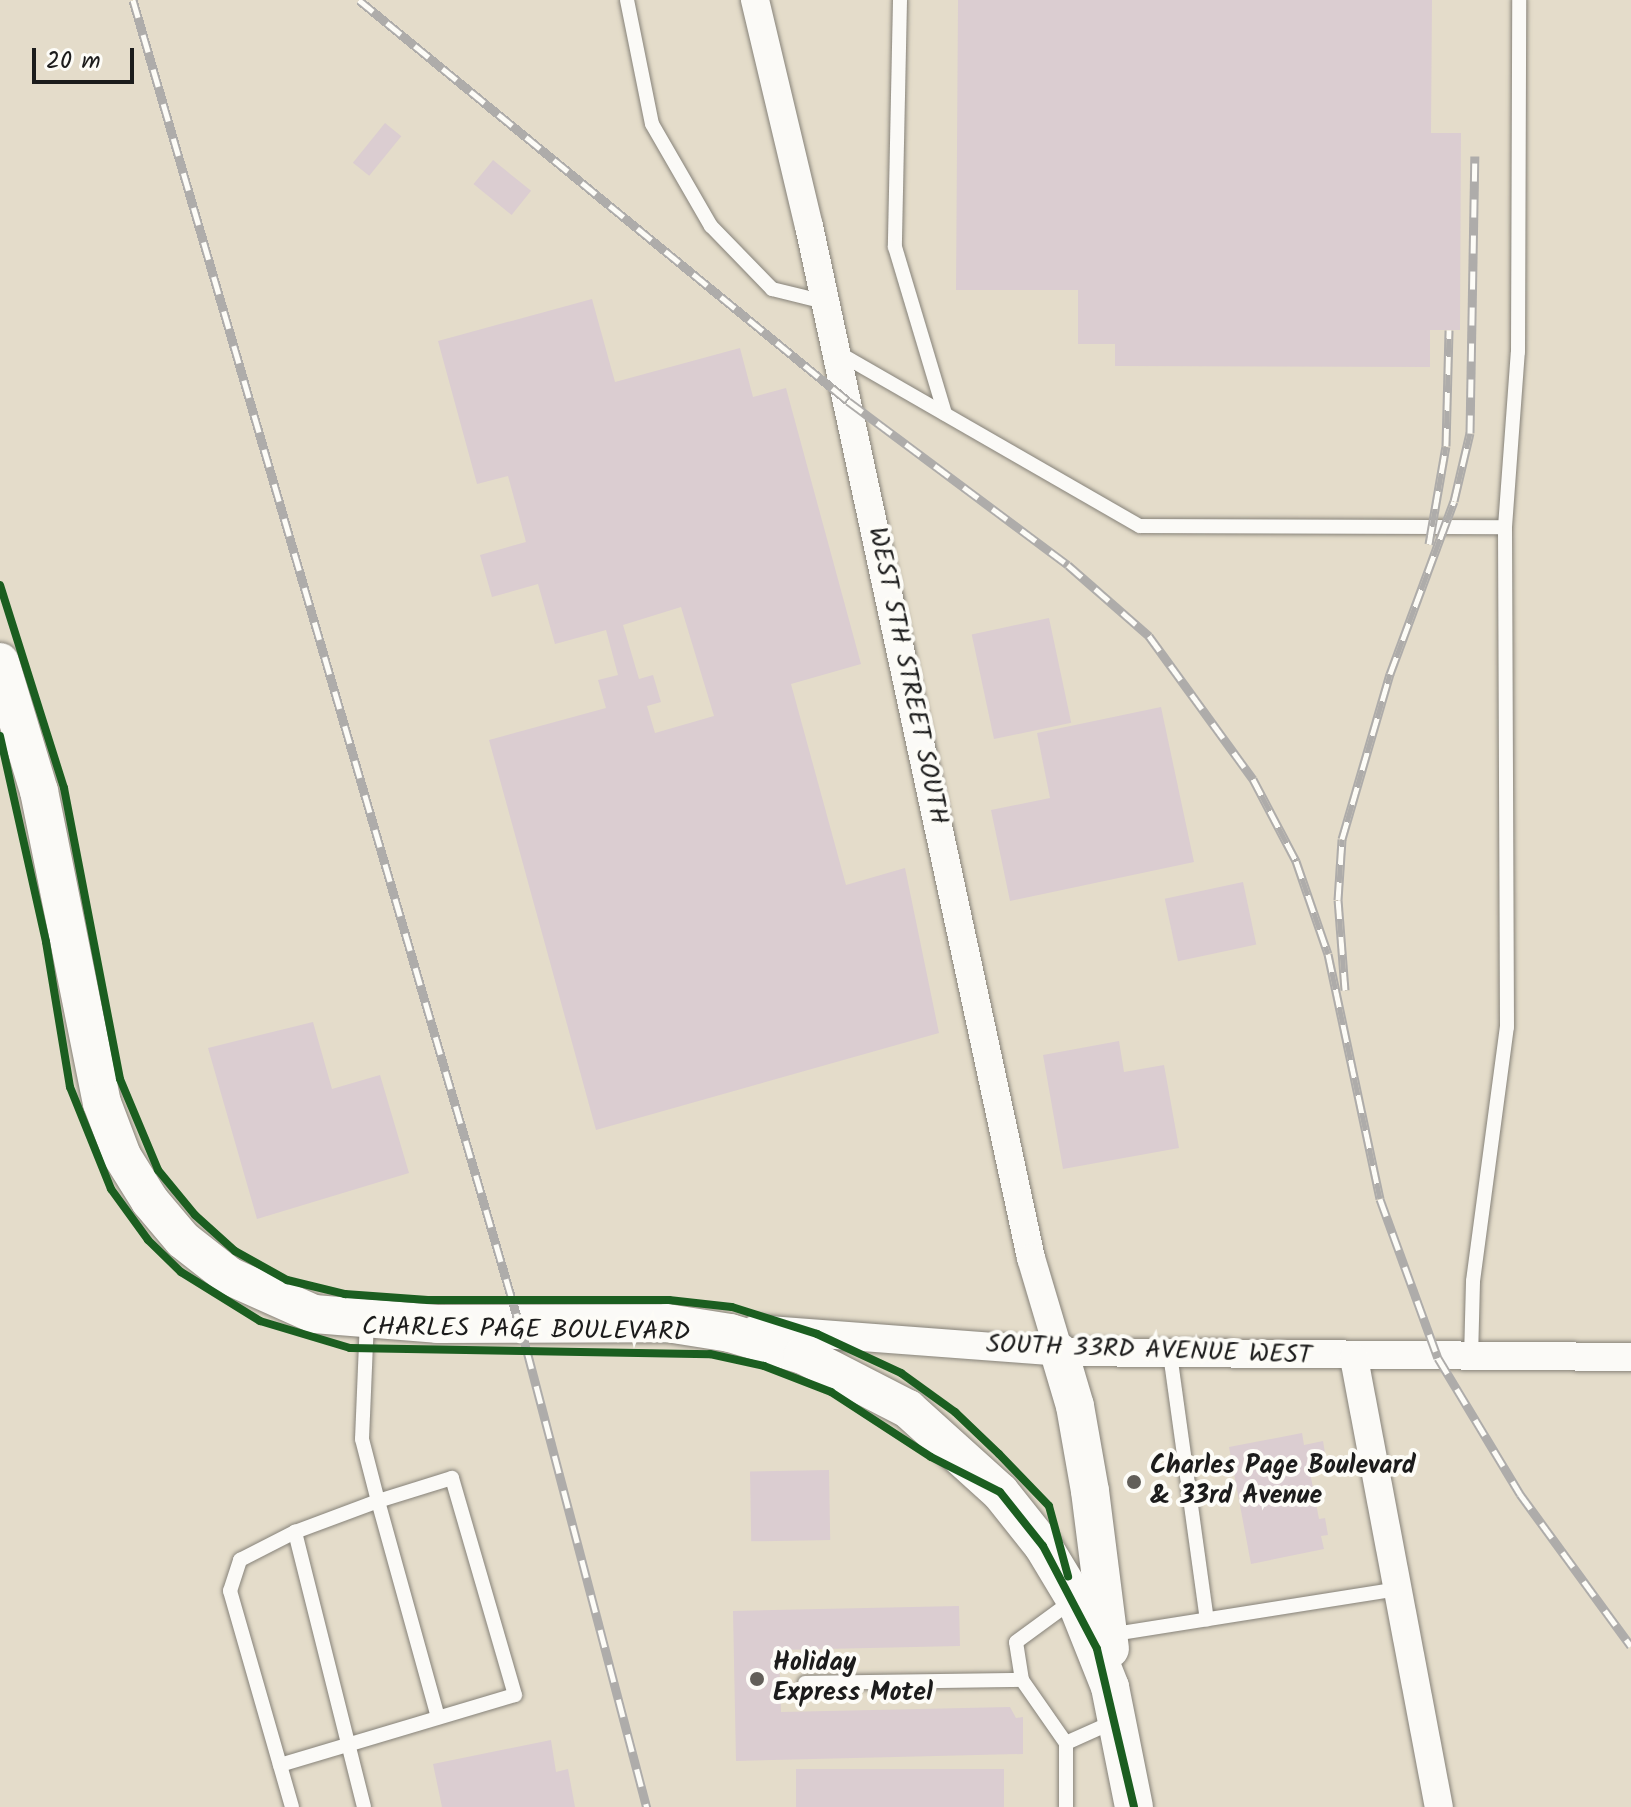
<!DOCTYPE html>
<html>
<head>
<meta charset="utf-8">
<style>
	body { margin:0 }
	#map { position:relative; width:1631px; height:1807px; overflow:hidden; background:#e4dcca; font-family:Kalam,sans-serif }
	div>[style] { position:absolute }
	.building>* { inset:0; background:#dbcdd1; transform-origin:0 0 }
	.roads { filter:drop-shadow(0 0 2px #868279) drop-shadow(0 0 2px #868279) }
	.lane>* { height:14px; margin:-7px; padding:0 7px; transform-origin:7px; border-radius:7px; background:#fbfaf7 }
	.street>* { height:28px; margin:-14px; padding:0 14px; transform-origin:14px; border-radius:14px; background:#fbfaf7 }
	.secondary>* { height:38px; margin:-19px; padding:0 19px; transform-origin:19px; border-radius:19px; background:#fbfaf7 }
	.rail>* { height:9px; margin-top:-4.5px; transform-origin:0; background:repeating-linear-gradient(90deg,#fdfcf7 0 18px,#aeacaa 0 36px); box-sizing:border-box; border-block:2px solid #aeacaa }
	.cycleway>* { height:8px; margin:-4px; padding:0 4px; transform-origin:4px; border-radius:4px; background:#1b5e20 }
	.dots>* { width:22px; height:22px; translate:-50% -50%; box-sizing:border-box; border:4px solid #fdfcf7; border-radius:50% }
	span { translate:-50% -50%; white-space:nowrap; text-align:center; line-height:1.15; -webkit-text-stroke:8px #fdfcf7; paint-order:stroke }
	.street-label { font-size:26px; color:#1c1c1c }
	.poi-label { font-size:26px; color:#1c1c1c; font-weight:700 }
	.left { translate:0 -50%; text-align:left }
	.scale { position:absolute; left:32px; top:48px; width:102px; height:36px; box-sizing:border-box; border:4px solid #1c1c1c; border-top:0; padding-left:10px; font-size:24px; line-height:28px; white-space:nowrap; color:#1c1c1c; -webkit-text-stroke:6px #fdfcf7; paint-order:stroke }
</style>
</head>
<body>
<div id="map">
	<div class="building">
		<i style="clip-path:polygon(958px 0,1432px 0,1431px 133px,1461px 133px,1460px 330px,1430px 330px,1430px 367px,1115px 366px,1115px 344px,1078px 344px,1078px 290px,956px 290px)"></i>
		<i style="left:385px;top:123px;width:21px;height:51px;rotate:39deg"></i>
		<i style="left:493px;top:160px;width:49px;height:31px;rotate:39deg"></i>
		<i style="clip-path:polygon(evenodd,592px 299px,615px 382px,740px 348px,753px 397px,786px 388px,861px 664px,791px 684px,846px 885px,905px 868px,939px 1033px,596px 1130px,489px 740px,606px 708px,598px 680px,618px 675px,606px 630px,555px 644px,538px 584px,492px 597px,480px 555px,526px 542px,508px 476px,477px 484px,438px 341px,592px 299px,681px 607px,714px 716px,655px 733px,647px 706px,661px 702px,653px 675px,639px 679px,623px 625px,681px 607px)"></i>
		<i style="left:1049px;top:618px;width:107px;height:79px;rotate:78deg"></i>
		<i style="clip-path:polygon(1161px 707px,1194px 862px,1010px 901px,991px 810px,1050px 798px,1037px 733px)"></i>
		<i style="left:1243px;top:882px;width:64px;height:80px;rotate:78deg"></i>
		<i style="clip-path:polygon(313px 1022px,332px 1089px,380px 1075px,409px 1173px,257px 1219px,208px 1048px)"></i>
		<i style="clip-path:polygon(1119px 1041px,1124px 1072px,1164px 1065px,1179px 1148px,1063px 1169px,1043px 1055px)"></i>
		<i style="clip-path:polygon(1302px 1433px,1304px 1445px,1323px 1441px,1326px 1459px,1308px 1462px,1319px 1519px,1325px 1518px,1328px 1535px,1321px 1536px,1324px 1549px,1251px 1564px,1229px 1447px)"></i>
		<i style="left:829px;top:1470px;width:70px;height:79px;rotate:89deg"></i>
		<i style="clip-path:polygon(959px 1606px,960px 1646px,779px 1650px,781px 1712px,1010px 1707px,1016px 1718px,1023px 1717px,1023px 1754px,736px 1761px,733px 1611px)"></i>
		<i style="clip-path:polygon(551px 1740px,556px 1772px,568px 1769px,575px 1807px,442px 1807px,433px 1764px)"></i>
		<i style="left:796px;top:1769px;width:208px;height:38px"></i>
	</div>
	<div class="roads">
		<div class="lane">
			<i style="left:627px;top:0;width:126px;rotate:78.6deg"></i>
			<i style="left:652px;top:124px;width:118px;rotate:60deg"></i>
			<i style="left:711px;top:226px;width:88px;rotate:45.9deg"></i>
			<i style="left:772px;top:289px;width:55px;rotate:13.8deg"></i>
			<i style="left:900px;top:0;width:247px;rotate:91.2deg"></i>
			<i style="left:895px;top:247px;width:174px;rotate:73.3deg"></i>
			<i style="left:837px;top:352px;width:349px;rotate:29.9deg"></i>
			<i style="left:1140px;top:526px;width:365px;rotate:0.2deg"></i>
			<i style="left:1170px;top:1354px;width:268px;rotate:82.1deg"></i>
			<i style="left:1471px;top:1358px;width:77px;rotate:-88.5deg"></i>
			<i style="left:1473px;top:1281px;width:256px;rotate:-82.4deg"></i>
			<i style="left:1507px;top:1027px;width:500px;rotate:-90.23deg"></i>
			<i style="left:1505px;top:527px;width:175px;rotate:-85.8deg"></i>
			<i style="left:1518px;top:352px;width:352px;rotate:-89.8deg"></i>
			<i style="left:1108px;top:1635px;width:294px;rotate:-9deg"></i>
			<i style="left:1022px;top:1680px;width:38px;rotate:-99deg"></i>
			<i style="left:1016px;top:1642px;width:69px;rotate:-36.2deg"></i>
			<i style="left:805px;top:1683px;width:217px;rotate:-0.8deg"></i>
			<i style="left:1022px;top:1680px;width:77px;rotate:55.1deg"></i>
			<i style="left:1066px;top:1743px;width:64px;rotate:90deg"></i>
			<i style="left:1066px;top:1743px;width:51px;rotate:-24.1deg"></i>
			<i style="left:280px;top:1765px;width:245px;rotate:-16.6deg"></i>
			<i style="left:515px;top:1695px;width:226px;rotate:-106.2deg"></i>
			<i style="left:452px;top:1478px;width:77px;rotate:162.7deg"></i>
			<i style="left:378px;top:1501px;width:224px;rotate:74.5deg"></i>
			<i style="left:292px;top:1807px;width:225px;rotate:-106deg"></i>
			<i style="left:230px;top:1591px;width:33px;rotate:-72deg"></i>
			<i style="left:240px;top:1560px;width:62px;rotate:-27deg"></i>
			<i style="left:364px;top:1807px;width:284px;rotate:-104.1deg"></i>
			<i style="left:295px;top:1532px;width:89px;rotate:-20.5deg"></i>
			<i style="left:378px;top:1501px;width:64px;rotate:-104.5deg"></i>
			<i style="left:362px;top:1439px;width:117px;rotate:-87.6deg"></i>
		</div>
		<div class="street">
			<i style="left:755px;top:0;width:232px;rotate:76.6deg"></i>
			<i style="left:809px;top:226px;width:1056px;rotate:77.86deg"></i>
			<i style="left:1031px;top:1258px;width:98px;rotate:73.4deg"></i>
			<i style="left:756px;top:1329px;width:304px;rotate:4.3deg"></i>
			<i style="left:1059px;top:1352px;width:572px;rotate:0.5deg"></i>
			<i style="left:1354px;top:1358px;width:457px;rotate:79.3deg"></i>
		</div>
		<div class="secondary">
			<i style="left:0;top:662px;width:135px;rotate:73.2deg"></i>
			<i style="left:39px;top:791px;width:318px;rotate:78.6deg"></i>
			<i style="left:102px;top:1103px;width:57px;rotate:69.3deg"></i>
			<i style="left:122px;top:1156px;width:53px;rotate:58.1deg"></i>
			<i style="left:150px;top:1201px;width:51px;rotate:49.8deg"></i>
			<i style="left:183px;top:1240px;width:58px;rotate:38deg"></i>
			<i style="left:229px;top:1276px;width:93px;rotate:24.1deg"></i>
			<i style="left:314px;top:1314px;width:123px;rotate:4.6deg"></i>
			<i style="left:437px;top:1324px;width:230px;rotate:-0.2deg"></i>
			<i style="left:667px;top:1323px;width:64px;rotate:9deg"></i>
			<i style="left:730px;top:1333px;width:76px;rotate:16.8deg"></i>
			<i style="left:803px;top:1355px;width:118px;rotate:27.2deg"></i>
			<i style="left:908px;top:1409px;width:124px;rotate:42.1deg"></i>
			<i style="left:1000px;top:1492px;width:69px;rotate:51.5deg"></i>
			<i style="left:1043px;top:1546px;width:62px;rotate:58.9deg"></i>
			<i style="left:1075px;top:1599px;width:95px;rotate:68.3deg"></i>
			<i style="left:1110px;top:1687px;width:122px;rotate:78.7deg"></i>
			<i style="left:1059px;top:1352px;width:56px;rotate:73.5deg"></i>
			<i style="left:1075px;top:1406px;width:86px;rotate:80deg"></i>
			<i style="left:1090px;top:1491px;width:159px;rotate:82.8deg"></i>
		</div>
	</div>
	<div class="rail">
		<i style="left:133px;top:0;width:1407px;rotate:73.74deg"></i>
		<i style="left:527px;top:1351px;width:472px;rotate:75.3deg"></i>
		<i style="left:359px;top:0;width:632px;rotate:39.35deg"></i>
		<i style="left:848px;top:401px;width:274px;rotate:36.7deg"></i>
		<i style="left:1068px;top:565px;width:108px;rotate:41.2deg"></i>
		<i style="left:1149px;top:636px;width:177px;rotate:54deg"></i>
		<i style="left:1253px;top:779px;width:93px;rotate:62.3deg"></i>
		<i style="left:1296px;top:861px;width:98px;rotate:71deg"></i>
		<i style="left:1328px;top:954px;width:250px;rotate:78deg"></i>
		<i style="left:1380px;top:1199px;width:169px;rotate:70deg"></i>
		<i style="left:1438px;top:1358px;width:159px;rotate:58.9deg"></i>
		<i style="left:1520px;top:1494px;width:188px;rotate:53.9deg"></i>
		<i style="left:1429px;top:544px;width:99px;rotate:-80.2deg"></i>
		<i style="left:1446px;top:446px;width:116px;rotate:-88.5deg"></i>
		<i style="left:1345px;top:990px;width:90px;rotate:-94.4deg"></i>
		<i style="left:1338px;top:900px;width:61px;rotate:-86.2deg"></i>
		<i style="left:1342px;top:839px;width:172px;rotate:-73.8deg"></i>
		<i style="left:1390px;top:674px;width:184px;rotate:-69.7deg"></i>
		<i style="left:1454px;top:501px;width:70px;rotate:-76.8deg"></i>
		<i style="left:1470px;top:433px;width:277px;rotate:-89deg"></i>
	</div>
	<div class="cycleway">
		<i style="left:0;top:585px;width:213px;rotate:72.5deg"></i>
		<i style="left:64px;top:788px;width:296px;rotate:79.1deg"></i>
		<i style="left:120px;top:1079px;width:99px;rotate:67.3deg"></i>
		<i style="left:158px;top:1170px;width:58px;rotate:50.6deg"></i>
		<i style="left:195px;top:1215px;width:54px;rotate:42deg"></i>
		<i style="left:235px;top:1251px;width:60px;rotate:29.1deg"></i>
		<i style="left:287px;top:1280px;width:60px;rotate:13.6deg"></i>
		<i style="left:345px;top:1294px;width:83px;rotate:4.1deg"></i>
		<i style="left:428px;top:1300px;width:241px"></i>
		<i style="left:669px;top:1300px;width:63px;rotate:6.3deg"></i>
		<i style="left:732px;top:1307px;width:89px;rotate:17.6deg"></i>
		<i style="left:817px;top:1334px;width:93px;rotate:24.9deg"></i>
		<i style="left:901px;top:1373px;width:67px;rotate:35.8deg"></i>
		<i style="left:955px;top:1412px;width:61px;rotate:43.7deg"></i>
		<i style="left:999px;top:1454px;width:72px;rotate:46.1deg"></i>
		<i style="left:1049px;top:1506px;width:73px;rotate:74.8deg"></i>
		<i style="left:0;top:736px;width:211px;rotate:77.4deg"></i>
		<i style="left:46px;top:942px;width:147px;rotate:80.6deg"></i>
		<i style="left:70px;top:1087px;width:110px;rotate:68.1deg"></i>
		<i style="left:111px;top:1189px;width:63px;rotate:54deg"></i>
		<i style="left:148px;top:1240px;width:46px;rotate:44.1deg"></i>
		<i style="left:181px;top:1272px;width:93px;rotate:31.8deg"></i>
		<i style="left:260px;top:1321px;width:94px;rotate:16.7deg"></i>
		<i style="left:350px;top:1348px;width:360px;rotate:1deg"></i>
		<i style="left:710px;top:1354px;width:55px;rotate:12.5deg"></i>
		<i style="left:764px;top:1366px;width:72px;rotate:21.2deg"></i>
		<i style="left:831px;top:1392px;width:119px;rotate:33deg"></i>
		<i style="left:931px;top:1457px;width:77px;rotate:26.9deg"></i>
		<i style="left:1000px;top:1492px;width:69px;rotate:51.5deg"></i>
		<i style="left:1043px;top:1546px;width:116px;rotate:62.3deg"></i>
		<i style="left:1097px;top:1649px;width:162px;rotate:76.8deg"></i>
	</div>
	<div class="dots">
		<i style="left:1134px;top:1482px;background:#625f59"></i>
		<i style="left:757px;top:1679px;background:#625f59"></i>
	</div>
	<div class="street-label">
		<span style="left:907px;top:676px;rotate:78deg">WEST 5TH STREET SOUTH</span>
		<span style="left:526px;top:1331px;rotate:1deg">CHARLES PAGE BOULEVARD</span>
		<span style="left:1149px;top:1351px;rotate:2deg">SOUTH 33RD AVENUE WEST</span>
	</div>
	<div class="poi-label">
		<span class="left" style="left:1150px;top:1482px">Charles Page Boulevard<br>&amp; 33rd Avenue</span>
		<span class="left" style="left:773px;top:1679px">Holiday<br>Express Motel</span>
	</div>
	<div class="scale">20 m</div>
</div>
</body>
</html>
